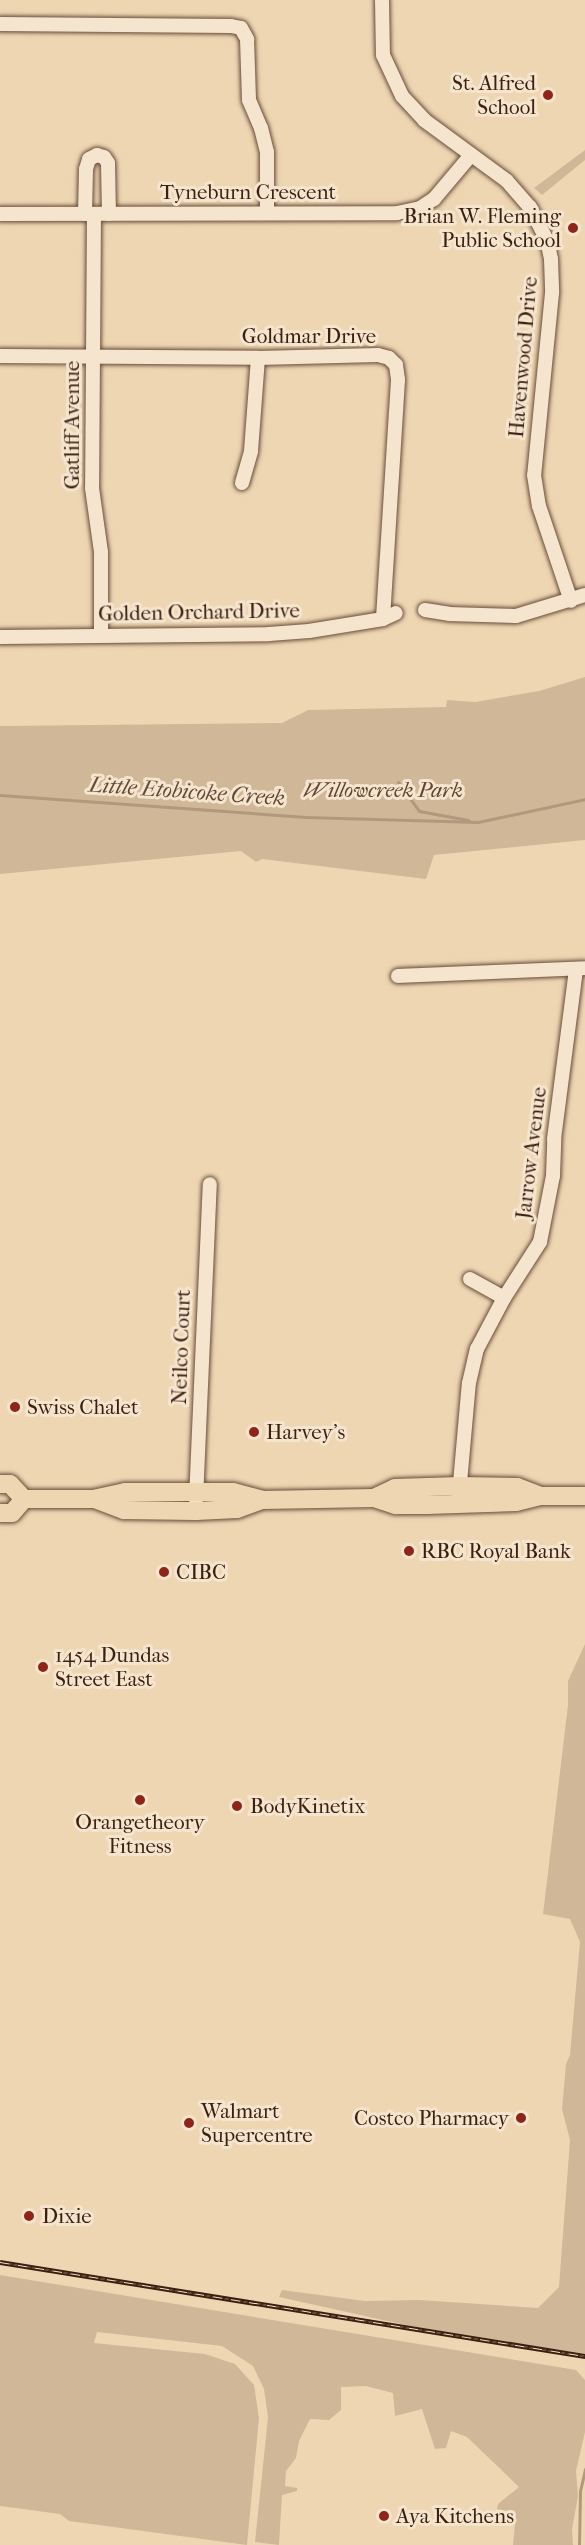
<!DOCTYPE html>
<html>
<head>
<meta charset="utf-8">
<style>
	body { margin:0 }
	#map { position:relative; width:585px; height:2545px; overflow:hidden; background:#efd6b3; font-family:"IM FELL French Canon",serif }
	div>[style] { position:absolute }
	.green>* { inset:0; background:#d0b797 }
	.stream>* { height:3px; margin:-1.5px; padding:0 1.5px; transform-origin:1.5px; border-radius:1.5px; background:#b2987c }
	.roads { filter:drop-shadow(0 0 2px #684d39) drop-shadow(0 0 2px #684d39) }
	.minor>* { height:14px; margin:-7px; padding:0 7px; transform-origin:7px; border-radius:7px; background:#f5e4ce }
	.major>* { height:18px; margin:-9px; padding:0 9px; transform-origin:9px; border-radius:9px; background:#efd6b3 }
	.rail>* { height:5px; margin-top:-2.5px; transform-origin:0; background:repeating-linear-gradient(90deg,#f5e4ce 0 9px,#3b1f10 0 18px); box-sizing:border-box; border-block:2px solid #3b1f10 }
	.dots>* { width:16px; height:16px; translate:-50% -50%; box-sizing:border-box; border:3px solid #f5e4ce; border-radius:50% }
	span { translate:-50% -50%; white-space:nowrap; text-align:center; line-height:1.15; -webkit-text-stroke:6px #f5e4ce; paint-order:stroke }
	.poi-label { font-size:21px; color:#3b1f10 }
	.right { translate:-100% -50%; text-align:right }
	.left { translate:0 -50%; text-align:left }
	.street-label { font-size:21px; color:#3b1f10 }
	.park-label { font-size:21px; color:#604532; font-style:italic }
	.water-label { font-size:22px; color:#654936; font-style:italic }
</style>
</head>
<body>
<div id="map">
	<div class="green">
		<i style="clip-path:polygon(585px 150px,585px 160px,542px 195px,534px 188px)"></i>
		<i style="clip-path:polygon(585px 677px,585px 840px,434px 855px,426px 879px,262px 859px,256px 862px,241px 851px,0 874px,0 726px,282px 723px,308px 710px,446px 707px,447px 700px,475px 702px,539px 691px)"></i>
		<i style="clip-path:polygon(585px 1644px,585px 2354px,410px 2326px,279px 2297px,282px 2290px,365px 2301px,419px 2300px,538px 2308px,559px 2287px,570px 2140px,562px 2109px,566px 2064px,570px 2055px,580px 1942px,570px 1919px,543px 1914px,568px 1705px,568px 1681px)"></i>
		<i style="clip-path:polygon(0 2275px,576px 2370px,585px 2380px,585px 2432px,576px 2471px,578px 2496px,572px 2529px,573px 2545px,513px 2545px,516px 2513px,497px 2509px,498px 2504px,519px 2487px,467px 2437px,451px 2431px,446px 2448px,435px 2449px,422px 2409px,395px 2416px,393px 2393px,366px 2386px,341px 2387px,341px 2410px,329px 2420px,310px 2419px,299px 2441px,296px 2458px,286px 2471px,285px 2486px,297px 2488px,297px 2491px,282px 2495px,279px 2545px,255px 2542px,268px 2417px,264px 2389px,253px 2366px,222px 2346px,97px 2332px,94px 2343px,205px 2354px,235px 2364px,254px 2385px,259px 2418px,247px 2545px,69px 2521px,60px 2514px,0 2506px)"></i>
	</div>
	<div class="stream">
		<i style="left:398px;top:782px;width:36px;rotate:54deg"></i>
		<i style="left:419px;top:811px;width:50px;rotate:10.4deg"></i>
		<i style="left:0;top:795px;width:307px;rotate:4.1deg"></i>
		<i style="left:306px;top:817px;width:172px;rotate:1.7deg"></i>
		<i style="left:478px;top:822px;width:109px;rotate:-12.1deg"></i>
		<i style="left:579px;top:2545px;width:54px;rotate:-88.9deg"></i>
		<i style="left:580px;top:2491px;width:23px;rotate:-77deg"></i>
	</div>
	<div class="roads">
		<div class="minor">
			<i style="left:382px;top:0;width:55px;rotate:89deg"></i>
			<i style="left:383px;top:55px;width:45px;rotate:65.1deg"></i>
			<i style="left:402px;top:96px;width:33px;rotate:47deg"></i>
			<i style="left:424px;top:120px;width:103px;rotate:36.3deg"></i>
			<i style="left:507px;top:181px;width:35px;rotate:49deg"></i>
			<i style="left:530px;top:207px;width:37px;rotate:63deg"></i>
			<i style="left:547px;top:240px;width:19px;rotate:78deg"></i>
			<i style="left:551px;top:259px;width:34px;rotate:88deg"></i>
			<i style="left:552px;top:293px;width:183px;rotate:95.6deg"></i>
			<i style="left:534px;top:475px;width:31px;rotate:81deg"></i>
			<i style="left:539px;top:506px;width:100px;rotate:71.4deg"></i>
			<i style="left:0;top:24px;width:231px;rotate:0.5deg"></i>
			<i style="left:231px;top:26px;width:10px;rotate:11deg"></i>
			<i style="left:241px;top:28px;width:13px;rotate:61deg"></i>
			<i style="left:247px;top:39px;width:61px;rotate:88.1deg"></i>
			<i style="left:249px;top:100px;width:30px;rotate:67deg"></i>
			<i style="left:261px;top:128px;width:25px;rotate:76deg"></i>
			<i style="left:267px;top:152px;width:61px;rotate:90deg"></i>
			<i style="left:0;top:214px;width:397px;rotate:-0.1deg"></i>
			<i style="left:397px;top:213px;width:24px;rotate:-12deg"></i>
			<i style="left:420px;top:208px;width:17px;rotate:-33deg"></i>
			<i style="left:434px;top:199px;width:57px;rotate:-49.9deg"></i>
			<i style="left:85px;top:214px;width:45px;rotate:-88.7deg"></i>
			<i style="left:86px;top:169px;width:10px;rotate:-73deg"></i>
			<i style="left:89px;top:159px;width:9px;rotate:-27deg"></i>
			<i style="left:97px;top:155px;width:7px;rotate:16deg"></i>
			<i style="left:104px;top:157px;width:7px;rotate:56deg"></i>
			<i style="left:108px;top:163px;width:51px;rotate:88.9deg"></i>
			<i style="left:94px;top:214px;width:274px;rotate:90.4deg"></i>
			<i style="left:92px;top:488px;width:65px;rotate:82deg"></i>
			<i style="left:101px;top:552px;width:83px;rotate:90deg"></i>
			<i style="left:0;top:356px;width:258px;rotate:0.4deg"></i>
			<i style="left:258px;top:358px;width:120px;rotate:-1.4deg"></i>
			<i style="left:378px;top:355px;width:11px;rotate:15deg"></i>
			<i style="left:389px;top:358px;width:10px;rotate:45deg"></i>
			<i style="left:396px;top:365px;width:15px;rotate:82deg"></i>
			<i style="left:398px;top:380px;width:239px;rotate:93.6deg"></i>
			<i style="left:242px;top:483px;width:33px;rotate:-74deg"></i>
			<i style="left:251px;top:451px;width:93px;rotate:-85.7deg"></i>
			<i style="left:425px;top:610px;width:24px;rotate:9deg"></i>
			<i style="left:449px;top:614px;width:67px;rotate:1.7deg"></i>
			<i style="left:516px;top:616px;width:72px;rotate:-16.9deg"></i>
			<i style="left:0;top:637px;width:269px;rotate:-0.6deg"></i>
			<i style="left:269px;top:634px;width:40px;rotate:-4.3deg"></i>
			<i style="left:309px;top:631px;width:75px;rotate:-9.2deg"></i>
			<i style="left:383px;top:619px;width:14px;rotate:-25deg"></i>
			<i style="left:398px;top:976px;width:187px;rotate:-2.4deg"></i>
			<i style="left:470px;top:1279px;width:39px;rotate:29deg"></i>
			<i style="left:459px;top:1494px;width:111px;rotate:-84.9deg"></i>
			<i style="left:469px;top:1383px;width:35px;rotate:-77deg"></i>
			<i style="left:477px;top:1349px;width:58px;rotate:-62.1deg"></i>
			<i style="left:504px;top:1298px;width:67px;rotate:-57.3deg"></i>
			<i style="left:540px;top:1242px;width:67px;rotate:-78.9deg"></i>
			<i style="left:553px;top:1176px;width:37px;rotate:-88deg"></i>
			<i style="left:554px;top:1139px;width:171px;rotate:-82.6deg"></i>
			<i style="left:196px;top:1500px;width:316px;rotate:-87.5deg"></i>
		</div>
		<div class="major">
			<i style="left:0;top:1484px;width:10px"></i>
			<i style="left:10px;top:1484px;width:21px;rotate:47deg"></i>
			<i style="left:24px;top:1499px;width:69px"></i>
			<i style="left:93px;top:1499px;width:33px;rotate:-12deg"></i>
			<i style="left:125px;top:1492px;width:108px"></i>
			<i style="left:233px;top:1492px;width:30px;rotate:15deg"></i>
			<i style="left:262px;top:1500px;width:112px;rotate:-1deg"></i>
			<i style="left:374px;top:1498px;width:23px;rotate:18deg"></i>
			<i style="left:396px;top:1505px;width:31px"></i>
			<i style="left:427px;top:1505px;width:89px;rotate:-1.9deg"></i>
			<i style="left:516px;top:1502px;width:25px;rotate:-14deg"></i>
			<i style="left:540px;top:1496px;width:45px"></i>
			<i style="left:374px;top:1498px;width:23px;rotate:-25deg"></i>
			<i style="left:395px;top:1488px;width:65px;rotate:-1.8deg"></i>
			<i style="left:460px;top:1486px;width:57px;rotate:1deg"></i>
			<i style="left:517px;top:1487px;width:25px;rotate:21deg"></i>
			<i style="left:95px;top:1499px;width:31px;rotate:21deg"></i>
			<i style="left:124px;top:1510px;width:72px;rotate:0.8deg"></i>
			<i style="left:196px;top:1511px;width:41px;rotate:-2.8deg"></i>
			<i style="left:237px;top:1509px;width:27px;rotate:-20deg"></i>
			<i style="left:0;top:1513px;width:12px"></i>
			<i style="left:12px;top:1513px;width:18px;rotate:-49deg"></i>
		</div>
	</div>
	<div class="rail">
		<i style="left:0;top:2262px;width:593px;rotate:9.13deg"></i>
	</div>
	<div class="dots">
		<i style="left:548px;top:95px;background:#8f2418"></i>
		<i style="left:573px;top:228px;background:#8f2418"></i>
		<i style="left:15px;top:1407px;background:#8f2418"></i>
		<i style="left:254px;top:1432px;background:#8f2418"></i>
		<i style="left:409px;top:1551px;background:#8f2418"></i>
		<i style="left:164px;top:1572px;background:#8f2418"></i>
		<i style="left:43px;top:1667px;background:#8f2418"></i>
		<i style="left:140px;top:1800px;background:#8f2418"></i>
		<i style="left:237px;top:1806px;background:#8f2418"></i>
		<i style="left:521px;top:2118px;background:#8f2418"></i>
		<i style="left:189px;top:2123px;background:#8f2418"></i>
		<i style="left:29px;top:2216px;background:#8f2418"></i>
		<i style="left:384px;top:2516px;background:#8f2418"></i>
	</div>
	<div class="poi-label">
		<span class="right" style="left:536px;top:95px">St. Alfred<br>School</span>
		<span class="right" style="left:561px;top:228px">Brian W. Fleming<br>Public School</span>
		<span class="left" style="left:27px;top:1407px">Swiss Chalet</span>
		<span class="left" style="left:266px;top:1432px">Harvey's</span>
		<span class="left" style="left:421px;top:1551px">RBC Royal Bank</span>
		<span class="left" style="left:176px;top:1572px">CIBC</span>
		<span class="left" style="left:55px;top:1667px">1454 Dundas<br>Street East</span>
		<span class="left" style="left:250px;top:1806px">BodyKinetix</span>
		<span style="left:140px;top:1834px">Orangetheory<br>Fitness</span>
		<span class="left" style="left:201px;top:2123px">Walmart<br>Supercentre</span>
		<span class="right" style="left:509px;top:2118px">Costco Pharmacy</span>
		<span class="left" style="left:42px;top:2216px">Dixie</span>
		<span class="left" style="left:396px;top:2516px">Aya Kitchens</span>
	</div>
	<div class="street-label">
		<span style="left:248px;top:192px">Tyneburn Crescent</span>
		<span style="left:309px;top:336px">Goldmar Drive</span>
		<span style="left:523px;top:357px;rotate:-85deg">Havenwood Drive</span>
		<span style="left:72px;top:425px;rotate:-90deg">Gatliff Avenue</span>
		<span style="left:199px;top:612px;rotate:-1deg">Golden Orchard Drive</span>
		<span style="left:531px;top:1153px;rotate:-83deg">Jarrow Avenue</span>
		<span style="left:181px;top:1347px;rotate:-88deg">Neilco Court</span>
	</div>
	<div class="park-label">
		<span style="left:383px;top:790px">Willowcreek Park</span>
	</div>
	<div class="water-label">
		<span style="left:187px;top:792px;rotate:4deg">Little Etobicoke Creek</span>
	</div>
</div>
</body>
</html>
